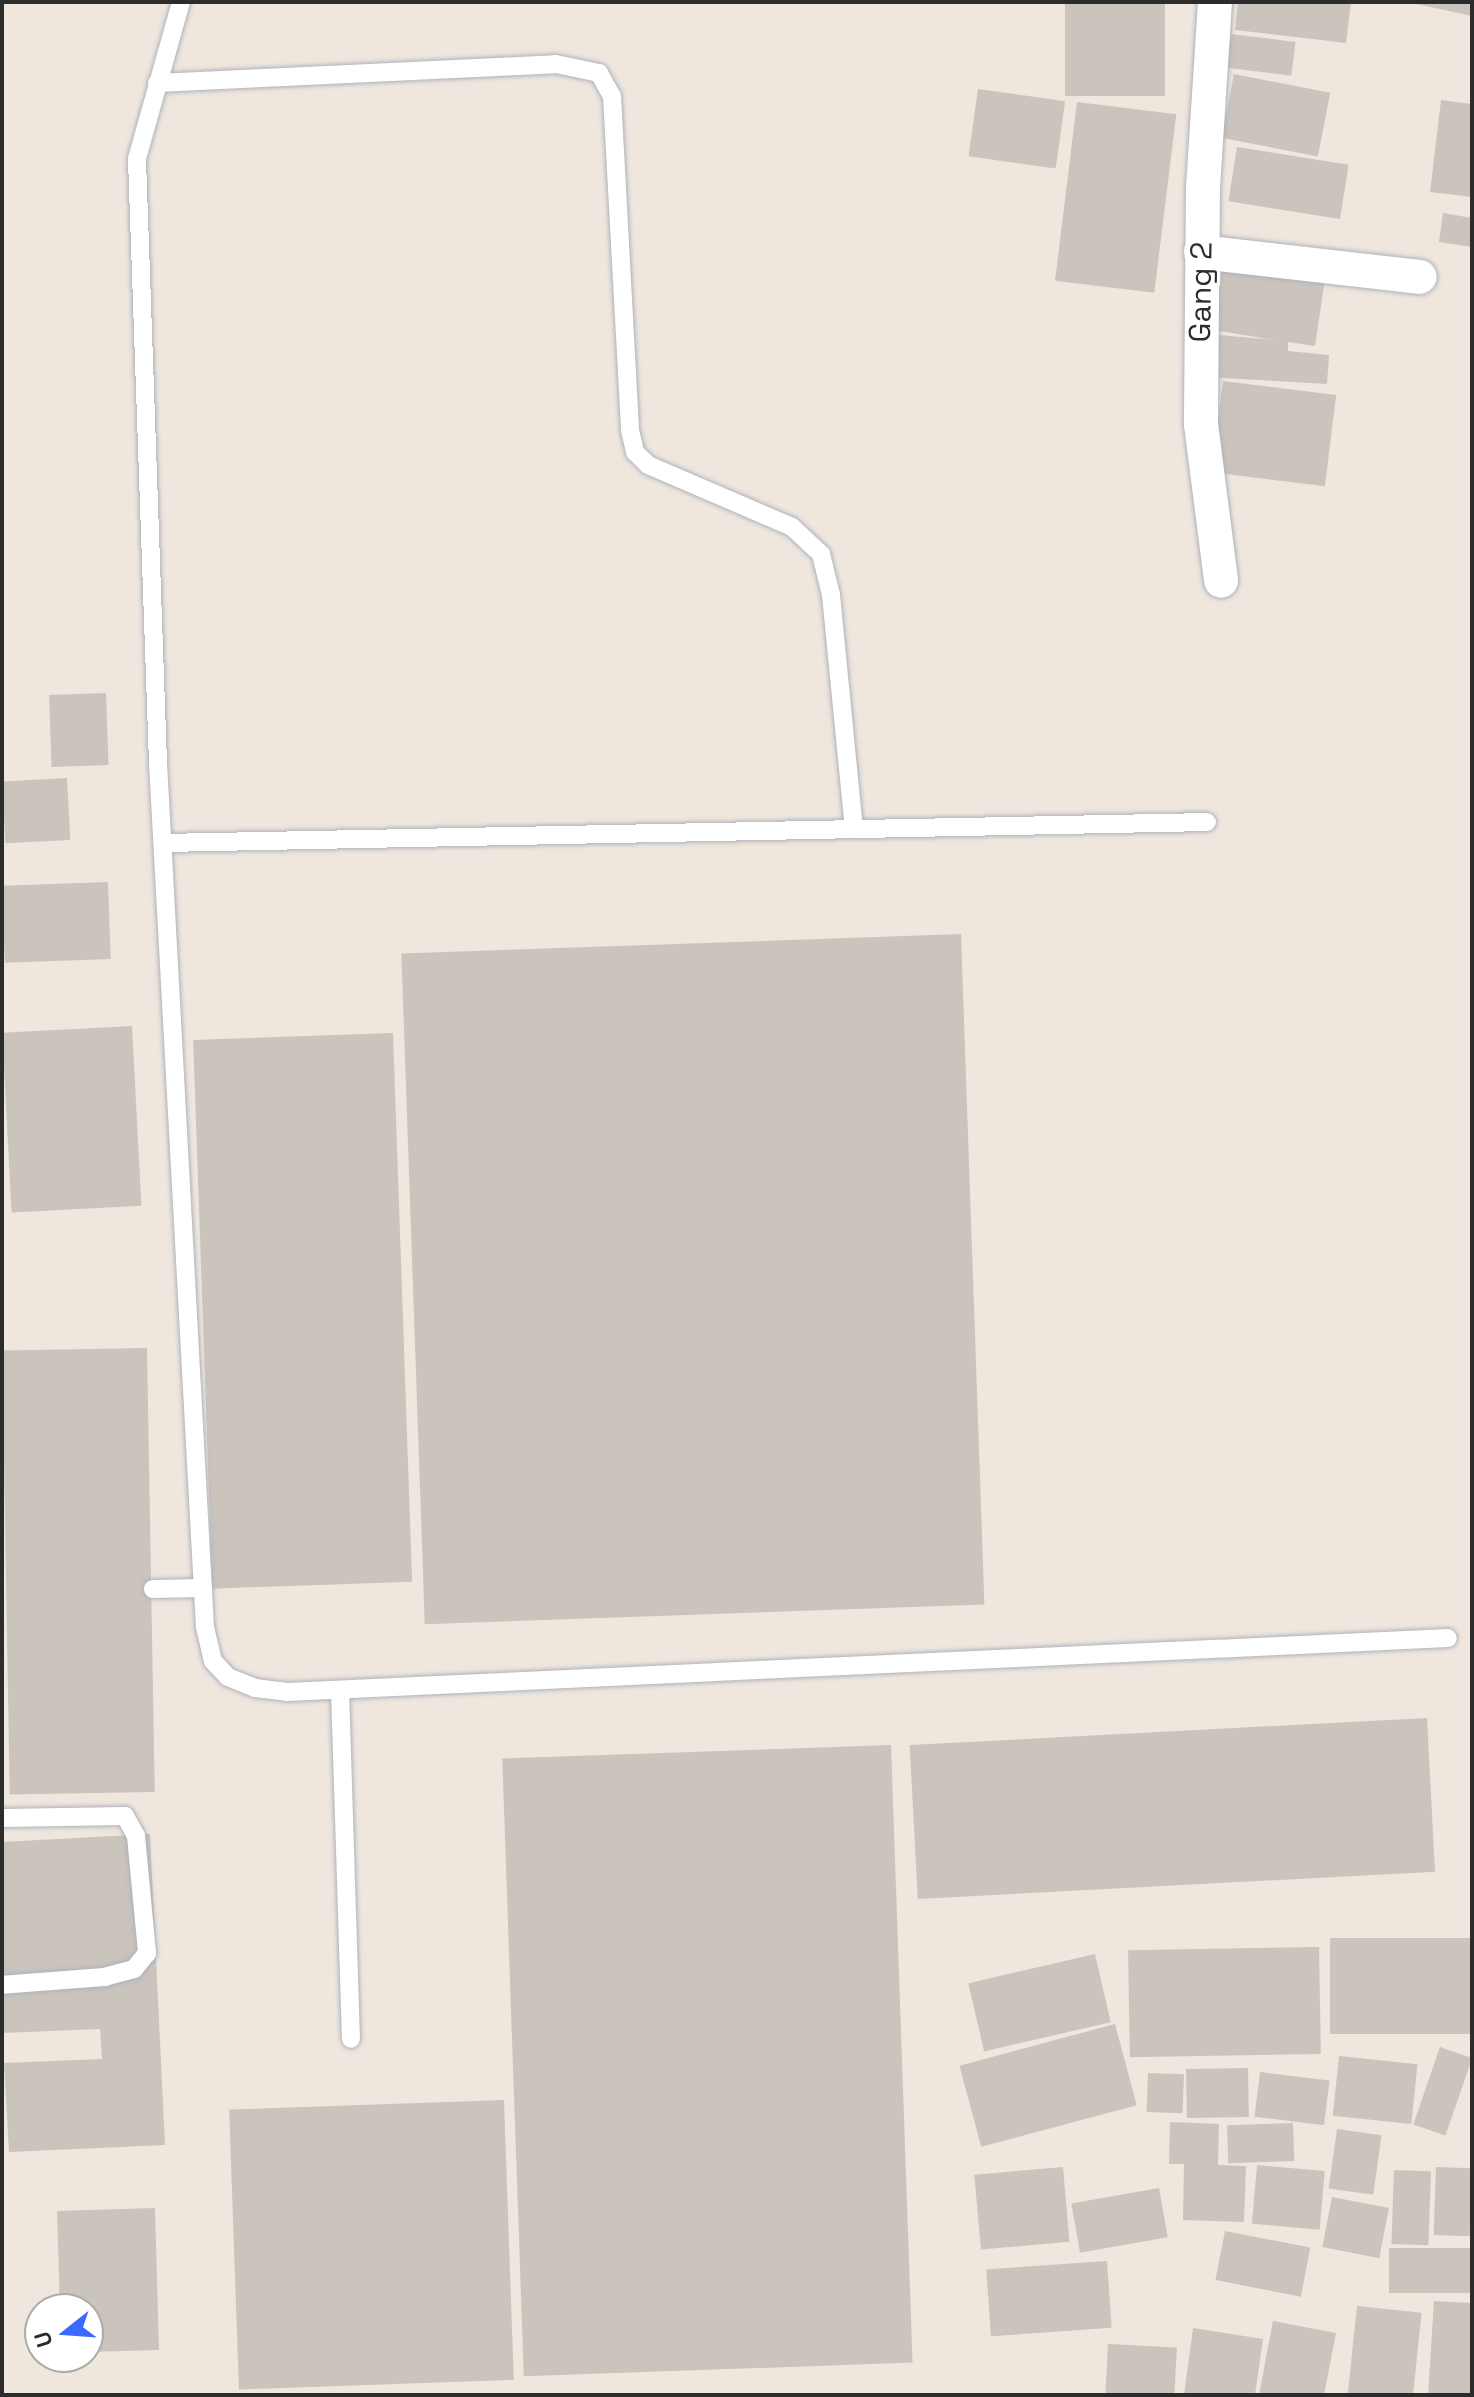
<!DOCTYPE html>
<html>
<head>
<meta charset="utf-8">
<style>
	body { margin:0 }
	#map { position:relative; width:1474px; height:2397px; overflow:hidden; background:#efe7de; font-family:"Space Grotesk",sans-serif }
	div>[style] { position:absolute }
	.building>* { inset:0; background:#cac4bd; transform-origin:0 0 }
	.roads { filter:drop-shadow(0 0 2px #aeb2bd) drop-shadow(0 0 2px #aeb2bd) }
	.lane>* { height:18px; margin:-9px; padding:0 9px; transform-origin:9px; border-radius:9px; background:#fff }
	.street>* { height:34px; margin:-17px; padding:0 17px; transform-origin:17px; border-radius:17px; background:#fff }
	span { translate:-50% -50%; white-space:nowrap; text-align:center; line-height:1.15; -webkit-text-stroke:6px #fff; paint-order:stroke }
	.street-label { font-size:30px; color:#2c2c2c }
	.frame { position:absolute; inset:0; border:4px solid #2c2c2c; pointer-events:none }
	.north { position:absolute; left:24px; top:2293px; width:80px; height:80px; box-sizing:border-box; background:#fff; border:2px solid #ababab; border-radius:50%; rotate:253deg; font-size:22px; font-weight:700; line-height:32px; text-align:center; color:#2c2c2c }
	.north::after { content:''; display:block; margin:auto; width:28px; height:36px; background:#3b6aff; clip-path:polygon(50% 0,100% 100%,50% 72%,0 100%) }
</style>
</head>
<body>
<div id="map">
	<div class="building">
		<i style="left:1065px;top:2px;width:100px;height:94px"></i>
		<i style="clip-path:polygon(1238px 2px,1351px 3px,1346px 43px,1235px 30px)"></i>
		<i style="clip-path:polygon(1412px 2px,1472px 2px,1472px 16px,1412px 3px)"></i>
		<i style="left:1231px;top:34px;width:65px;height:34px;rotate:7deg"></i>
		<i style="left:1234px;top:74px;width:98px;height:65px;rotate:11deg"></i>
		<i style="left:978px;top:89px;width:88px;height:68px;rotate:8deg"></i>
		<i style="clip-path:polygon(1441px 100px,1472px 104px,1472px 197px,1430px 192px)"></i>
		<i style="left:1077px;top:102px;width:100px;height:180px;rotate:7deg"></i>
		<i style="left:1237px;top:147px;width:113px;height:55px;rotate:9deg"></i>
		<i style="clip-path:polygon(1443px 213px,1472px 218px,1472px 247px,1439px 242px)"></i>
		<i style="clip-path:polygon(1224px 257px,1326px 272px,1315px 346px,1288px 342px,1288px 351px,1329px 355px,1327px 384px,1204px 377px,1208px 334px,1274px 340px,1214px 330px)"></i>
		<i style="left:1223px;top:381px;width:114px;height:92px;rotate:7deg"></i>
		<i style="left:106px;top:693px;width:72px;height:57px;rotate:88deg"></i>
		<i style="left:67px;top:778px;width:62px;height:65px;rotate:87deg"></i>
		<i style="left:108px;top:882px;width:77px;height:106px;rotate:88deg"></i>
		<i style="left:961px;top:934px;width:671px;height:560px;rotate:88deg"></i>
		<i style="left:132px;top:1026px;width:180px;height:130px;rotate:87deg"></i>
		<i style="left:393px;top:1033px;width:549px;height:200px;rotate:88deg"></i>
		<i style="left:147px;top:1348px;width:444px;height:145px;rotate:89deg"></i>
		<i style="left:1427px;top:1718px;width:154px;height:518px;rotate:87deg"></i>
		<i style="left:891px;top:1745px;width:618px;height:389px;rotate:88deg"></i>
		<i style="clip-path:polygon(150px 1834px,165px 2145px,9px 2152px,4px 2063px,102px 2059px,100px 2029px,2px 2033px,2px 1842px)"></i>
		<i style="left:1472px;top:1938px;width:96px;height:142px;rotate:90deg"></i>
		<i style="left:1319px;top:1947px;width:107px;height:191px;rotate:89deg"></i>
		<i style="left:1095px;top:1954px;width:70px;height:130px;rotate:77deg"></i>
		<i style="left:1115px;top:2024px;width:84px;height:161px;rotate:75deg"></i>
		<i style="left:1440px;top:2047px;width:34px;height:82px;rotate:19deg"></i>
		<i style="left:1339px;top:2056px;width:79px;height:60px;rotate:6deg"></i>
		<i style="left:1248px;top:2068px;width:49px;height:62px;rotate:89deg"></i>
		<i style="left:1260px;top:2072px;width:70px;height:45px;rotate:7deg"></i>
		<i style="left:1148px;top:2073px;width:36px;height:39px;rotate:2deg"></i>
		<i style="left:504px;top:2100px;width:280px;height:275px;rotate:88deg"></i>
		<i style="clip-path:polygon(1170px 2122px,1219px 2124px,1218px 2165px,1246px 2166px,1244px 2222px,1183px 2220px,1184px 2164px,1169px 2164px)"></i>
		<i style="left:1293px;top:2123px;width:38px;height:66px;rotate:88deg"></i>
		<i style="left:1337px;top:2129px;width:45px;height:60px;rotate:8deg"></i>
		<i style="left:1257px;top:2165px;width:68px;height:59px;rotate:5deg"></i>
		<i style="left:1063px;top:2167px;width:75px;height:89px;rotate:85deg"></i>
		<i style="left:1436px;top:2167px;width:36px;height:68px;rotate:2deg"></i>
		<i style="left:1394px;top:2170px;width:37px;height:74px;rotate:2deg"></i>
		<i style="left:1159px;top:2188px;width:50px;height:89px;rotate:80deg"></i>
		<i style="left:1332px;top:2197px;width:58px;height:51px;rotate:11deg"></i>
		<i style="clip-path:polygon(155px 2208px,159px 2350px,88px 2352px,88px 2309px,60px 2309px,57px 2211px)"></i>
		<i style="left:1225px;top:2231px;width:87px;height:50px;rotate:11deg"></i>
		<i style="left:1472px;top:2248px;width:45px;height:83px;rotate:90deg"></i>
		<i style="left:1107px;top:2261px;width:67px;height:121px;rotate:86deg"></i>
		<i style="clip-path:polygon(1434px 2301px,1472px 2303px,1472px 2395px,1428px 2395px)"></i>
		<i style="left:1357px;top:2306px;width:65px;height:90px;rotate:6deg"></i>
		<i style="clip-path:polygon(1273px 2321px,1336px 2333px,1324px 2395px,1259px 2395px)"></i>
		<i style="clip-path:polygon(1193px 2328px,1263px 2339px,1255px 2395px,1184px 2395px)"></i>
		<i style="left:1108px;top:2344px;width:69px;height:51px;rotate:3deg"></i>
	</div>
	<div class="roads">
		<div class="lane">
			<i style="left:181px;top:2px;width:163px;rotate:105.7deg"></i>
			<i style="left:137px;top:159px;width:604px;rotate:88.01deg"></i>
			<i style="left:158px;top:763px;width:865px;rotate:86.89deg"></i>
			<i style="left:205px;top:1627px;width:35px;rotate:77deg"></i>
			<i style="left:213px;top:1661px;width:22px;rotate:47deg"></i>
			<i style="left:228px;top:1677px;width:29px;rotate:22deg"></i>
			<i style="left:255px;top:1688px;width:32px;rotate:7deg"></i>
			<i style="left:287px;top:1692px;width:1162px;rotate:-2.66deg"></i>
			<i style="left:157px;top:83px;width:399px;rotate:-2.7deg"></i>
			<i style="left:556px;top:64px;width:44px;rotate:11.8deg"></i>
			<i style="left:599px;top:73px;width:26px;rotate:61deg"></i>
			<i style="left:612px;top:96px;width:334px;rotate:86.9deg"></i>
			<i style="left:630px;top:430px;width:23px;rotate:77deg"></i>
			<i style="left:635px;top:452px;width:18px;rotate:45deg"></i>
			<i style="left:648px;top:465px;width:157px;rotate:23.3deg"></i>
			<i style="left:792px;top:527px;width:40px;rotate:43deg"></i>
			<i style="left:821px;top:554px;width:42px;rotate:76.3deg"></i>
			<i style="left:831px;top:595px;width:235px;rotate:84.4deg"></i>
			<i style="left:163px;top:843px;width:1044px;rotate:-1.15deg"></i>
			<i style="left:153px;top:1589px;width:50px;rotate:-1.1deg"></i>
			<i style="left:340px;top:1690px;width:349px;rotate:88.2deg"></i>
			<i style="left:2px;top:1818px;width:123px;rotate:-0.9deg"></i>
			<i style="left:125px;top:1816px;width:23px;rotate:61deg"></i>
			<i style="left:136px;top:1836px;width:118px;rotate:84.6deg"></i>
			<i style="left:147px;top:1953px;width:21px;rotate:129deg"></i>
			<i style="left:134px;top:1969px;width:30px;rotate:165deg"></i>
			<i style="left:105px;top:1977px;width:103px;rotate:175.6deg"></i>
		</div>
		<div class="street">
			<i style="left:1215px;top:2px;width:184px;rotate:93.7deg"></i>
			<i style="left:1203px;top:186px;width:238px;rotate:90.5deg"></i>
			<i style="left:1201px;top:424px;width:158px;rotate:82.7deg"></i>
			<i style="left:1201px;top:252px;width:220px;rotate:6.5deg"></i>
		</div>
	</div>
	<div class="street-label">
		<span style="left:1201px;top:292px;rotate:-89deg">Gang 2</span>
	</div>
	<div class="frame"></div>
	<div class="north">U</div>
</div>
</body>
</html>
